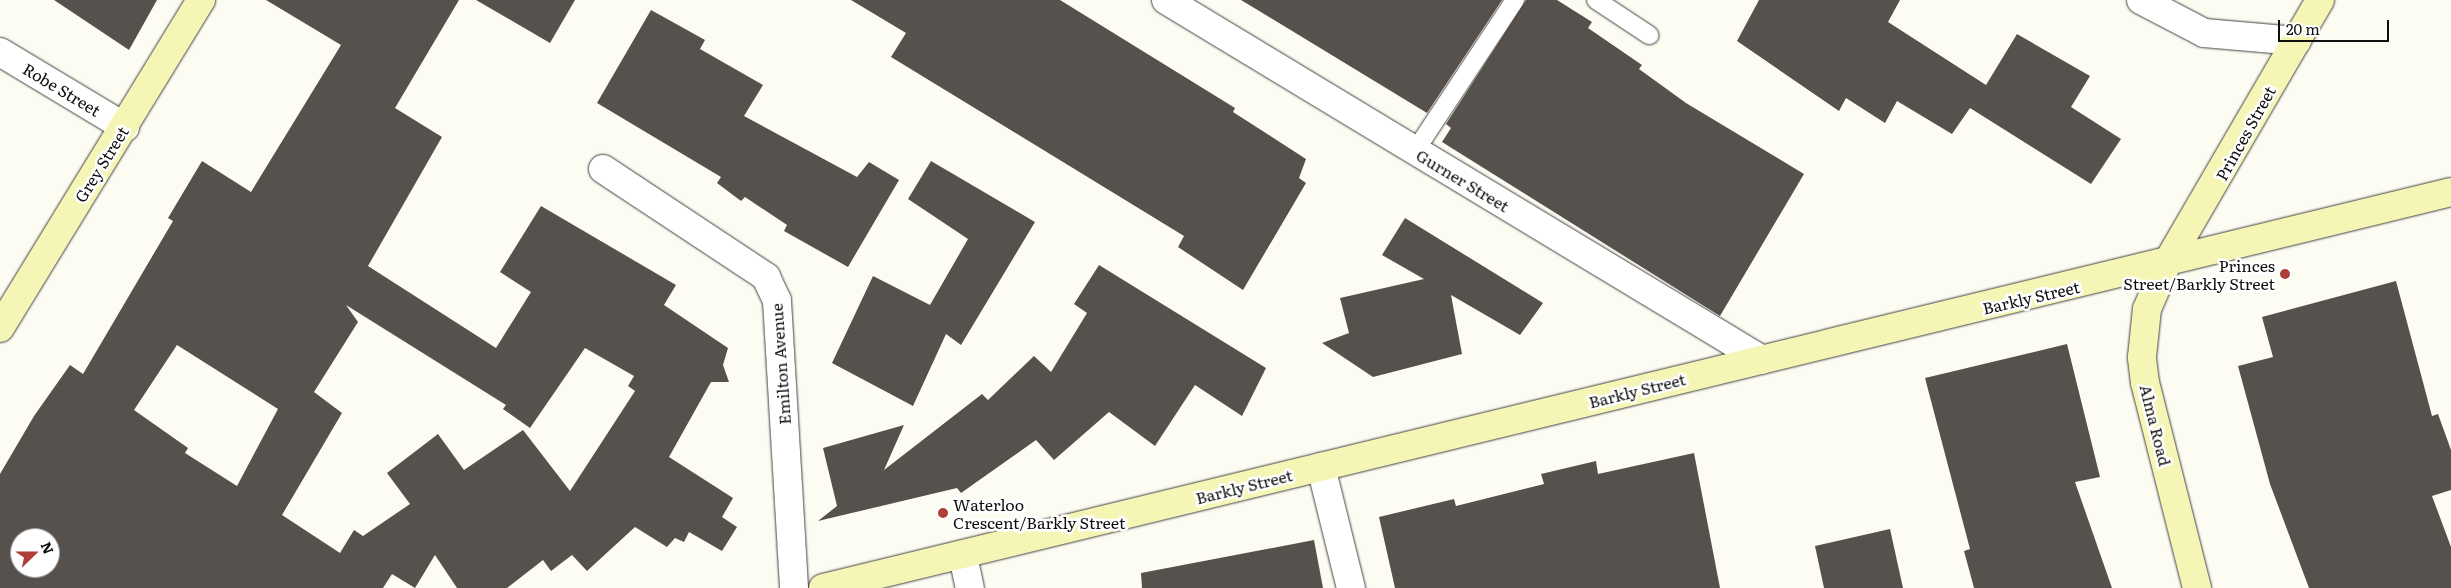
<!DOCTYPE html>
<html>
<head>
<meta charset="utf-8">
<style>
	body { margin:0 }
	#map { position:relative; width:2451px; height:588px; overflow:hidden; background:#fdfcf3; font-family:Literata,serif }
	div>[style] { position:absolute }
	.building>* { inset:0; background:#56514d }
	.roads { filter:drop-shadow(0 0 1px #424242) drop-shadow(0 0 1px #424242) }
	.lane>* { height:18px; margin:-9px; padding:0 9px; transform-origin:9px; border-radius:9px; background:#fff }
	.street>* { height:28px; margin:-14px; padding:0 14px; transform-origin:14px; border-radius:14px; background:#fff }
	.secondary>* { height:28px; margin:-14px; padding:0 14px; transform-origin:14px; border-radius:14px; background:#f5f5b6 }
	.dots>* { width:14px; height:14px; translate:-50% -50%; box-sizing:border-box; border:2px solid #fff; border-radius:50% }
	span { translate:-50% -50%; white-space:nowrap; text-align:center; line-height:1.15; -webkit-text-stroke:5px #fff; paint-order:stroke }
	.street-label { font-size:16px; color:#0f0f0f }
	.poi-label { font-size:16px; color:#0f0f0f }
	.right { translate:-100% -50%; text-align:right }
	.left { translate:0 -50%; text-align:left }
	.north { position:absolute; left:10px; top:528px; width:50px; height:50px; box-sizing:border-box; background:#fff; border:1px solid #9f9f9f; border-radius:50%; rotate:68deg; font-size:14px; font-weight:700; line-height:20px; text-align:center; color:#0f0f0f }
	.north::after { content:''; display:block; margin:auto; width:18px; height:22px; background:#ae3e38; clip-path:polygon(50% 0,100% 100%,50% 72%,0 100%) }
	.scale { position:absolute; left:2278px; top:20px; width:111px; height:22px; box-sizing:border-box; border:2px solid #0f0f0f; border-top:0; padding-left:6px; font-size:15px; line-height:18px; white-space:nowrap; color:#0f0f0f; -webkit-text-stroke:4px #fff; paint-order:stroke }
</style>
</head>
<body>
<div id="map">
	<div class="building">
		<i style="clip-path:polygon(54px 0,157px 0,129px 50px)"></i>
		<i style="clip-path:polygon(evenodd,266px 0,459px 0,395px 108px,442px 137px,368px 266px,496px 348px,531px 292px,500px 272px,541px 206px,676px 285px,664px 305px,728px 348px,723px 365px,729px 382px,711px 382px,669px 457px,733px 498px,722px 517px,737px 527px,722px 551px,689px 532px,684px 542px,675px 538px,667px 547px,635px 527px,587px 571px,572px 555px,551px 571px,543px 560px,507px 588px,457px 588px,435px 555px,415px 588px,392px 574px,383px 588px,0 588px,0 474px,34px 416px,70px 365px,83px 374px,173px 221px,168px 218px,202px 161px,251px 192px,341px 45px,266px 0,346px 305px,506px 405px,503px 409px,530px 428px,585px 348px,634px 376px,628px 386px,635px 391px,570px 491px,523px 430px,464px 470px,438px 434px,387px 473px,410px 504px,363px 536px,354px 530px,340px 553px,282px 515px,342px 413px,314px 392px,358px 322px,346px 305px,266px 0,177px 345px,278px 409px,237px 486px,185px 453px,188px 448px,134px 410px,177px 345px,266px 0,20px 538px,50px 538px,50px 568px,20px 568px,20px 538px)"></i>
		<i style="clip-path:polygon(476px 0,575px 0,550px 43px)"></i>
		<i style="clip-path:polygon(851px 0,1060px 0,1235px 108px,1233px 112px,1306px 159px,1299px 178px,1306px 183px,1243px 290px,1178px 247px,1184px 236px,891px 57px,906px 33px)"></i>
		<i style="clip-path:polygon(1241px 0,1502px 0,1427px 113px)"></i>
		<i style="clip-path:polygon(1526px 0,1557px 0,1592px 22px,1588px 28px,1642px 65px,1639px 69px,1686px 103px,1804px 174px,1720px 316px,1442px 142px,1451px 128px,1446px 124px)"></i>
		<i style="clip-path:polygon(1759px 0,1900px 0,1888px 22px,1986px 85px,2017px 34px,2090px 76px,2071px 107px,2121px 139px,2091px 184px,1970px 108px,1952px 134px,1897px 101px,1885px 123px,1846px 98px,1839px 111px,1737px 41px)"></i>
		<i style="clip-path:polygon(651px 10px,705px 40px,700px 49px,763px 85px,744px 116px,857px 177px,869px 162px,899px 180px,848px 267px,784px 231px,787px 225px,745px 197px,741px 201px,717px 183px,721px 177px,597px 103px)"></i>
		<i style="clip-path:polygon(931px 161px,1035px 222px,961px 345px,946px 334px,913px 406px,832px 363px,873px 276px,930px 305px,968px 239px,908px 199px)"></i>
		<i style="clip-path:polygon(1405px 218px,1543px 303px,1520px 335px,1451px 295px,1462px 354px,1373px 377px,1322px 343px,1349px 333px,1340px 298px,1424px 279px,1382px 255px)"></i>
		<i style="clip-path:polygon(1099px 265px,1266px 368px,1242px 416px,1195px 385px,1155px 446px,1109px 412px,1054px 460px,1036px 440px,961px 493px,957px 488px,818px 521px,837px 506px,823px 448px,904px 425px,884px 470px,982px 394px,988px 400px,1034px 356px,1051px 372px,1087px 313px,1074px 304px)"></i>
		<i style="clip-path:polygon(2396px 281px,2432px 416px,2438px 414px,2451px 450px,2451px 490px,2432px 496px,2451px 547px,2451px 588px,2309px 588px,2270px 484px,2238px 366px,2273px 357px,2262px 317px)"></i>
		<i style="clip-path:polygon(2067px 344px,2100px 477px,2075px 482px,2112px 588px,1974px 588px,1964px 551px,1970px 549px,1925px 378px)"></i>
		<i style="clip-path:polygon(1694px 453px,1720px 588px,1395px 588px,1379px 517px,1454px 499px,1456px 506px,1544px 484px,1541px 474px,1596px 461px,1598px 474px)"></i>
		<i style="clip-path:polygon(1890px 529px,1903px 588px,1824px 588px,1815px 546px)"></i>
		<i style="clip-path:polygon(1314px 540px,1323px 588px,1142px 588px,1141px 573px)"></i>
	</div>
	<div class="roads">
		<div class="lane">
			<i style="left:1596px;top:0;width:64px;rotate:33.4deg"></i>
			<i style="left:1415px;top:151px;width:181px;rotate:-56.5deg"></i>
		</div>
		<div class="street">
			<i style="left:1166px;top:0;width:696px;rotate:31.13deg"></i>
			<i style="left:2141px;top:0;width:71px;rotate:27.6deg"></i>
			<i style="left:2204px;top:33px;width:93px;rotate:4.9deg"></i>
			<i style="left:0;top:52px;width:146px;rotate:31deg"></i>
			<i style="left:603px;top:169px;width:196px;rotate:33.5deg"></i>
			<i style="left:766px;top:277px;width:26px;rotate:65deg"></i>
			<i style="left:777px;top:301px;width:288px;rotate:86.6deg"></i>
			<i style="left:1321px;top:467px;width:125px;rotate:76.1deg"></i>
			<i style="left:963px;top:556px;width:33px;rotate:78deg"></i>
		</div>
		<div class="secondary">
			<i style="left:0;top:328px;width:385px;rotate:-58.5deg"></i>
			<i style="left:823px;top:588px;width:1675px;rotate:-13.67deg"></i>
			<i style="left:2197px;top:588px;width:211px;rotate:-104.2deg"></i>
			<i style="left:2145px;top:383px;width:26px;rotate:-97deg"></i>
			<i style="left:2142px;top:357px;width:48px;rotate:-84.1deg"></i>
			<i style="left:2147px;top:309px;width:50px;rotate:-66.5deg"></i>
			<i style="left:2167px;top:263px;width:304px;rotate:-59.8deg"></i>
		</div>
	</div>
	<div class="dots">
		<i style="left:2285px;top:274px;background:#ae3e38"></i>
		<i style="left:943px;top:513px;background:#ae3e38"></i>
	</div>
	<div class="street-label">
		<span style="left:62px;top:89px;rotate:31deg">Robe Street</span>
		<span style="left:2245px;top:133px;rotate:-61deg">Princes Street</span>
		<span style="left:101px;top:164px;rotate:-58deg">Grey Street</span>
		<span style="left:1463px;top:180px;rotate:31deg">Gurner Street</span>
		<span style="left:2031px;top:297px;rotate:-13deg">Barkly Street</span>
		<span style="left:780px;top:364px;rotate:-94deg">Emilton Avenue</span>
		<span style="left:1637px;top:390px;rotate:-14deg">Barkly Street</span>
		<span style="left:2156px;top:425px;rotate:76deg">Alma Road</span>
		<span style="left:1244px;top:486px;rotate:-14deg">Barkly Street</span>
	</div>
	<div class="poi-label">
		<span class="right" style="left:2275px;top:274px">Princes<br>Street/Barkly Street</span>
		<span class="left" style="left:953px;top:513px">Waterloo<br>Crescent/Barkly Street</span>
	</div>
	<div class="north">N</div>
	<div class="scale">20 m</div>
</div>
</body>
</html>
